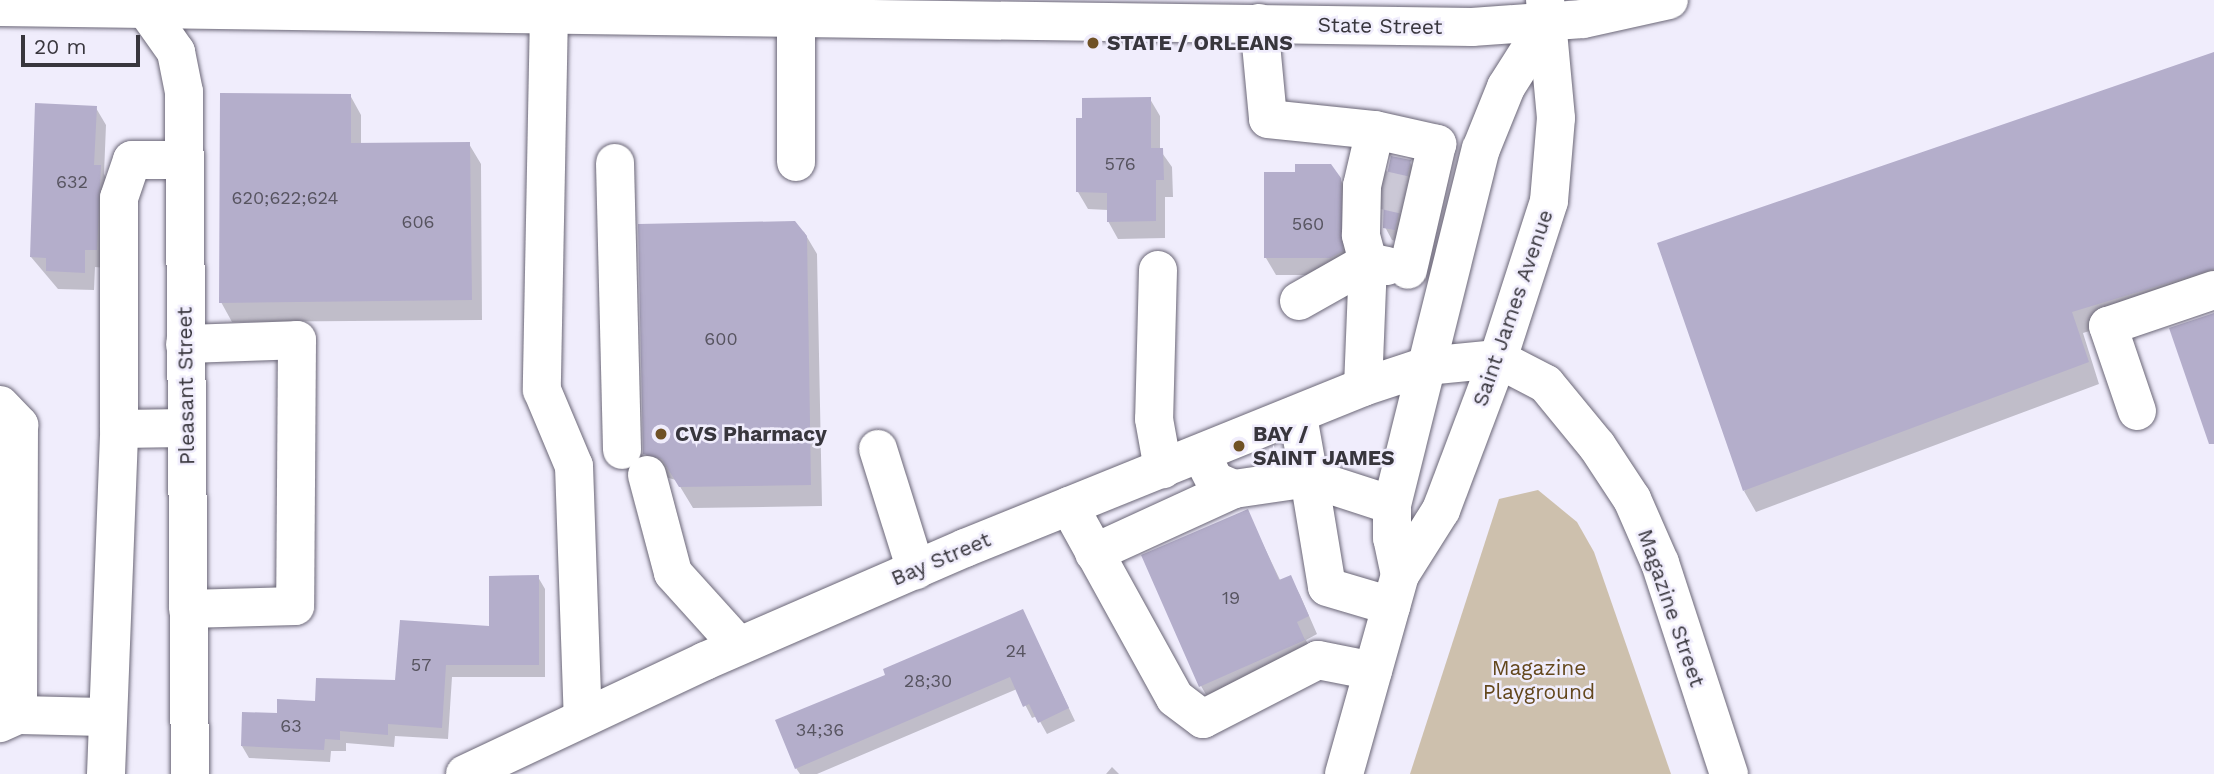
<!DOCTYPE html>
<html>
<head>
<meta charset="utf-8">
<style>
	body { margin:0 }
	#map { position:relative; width:2214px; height:774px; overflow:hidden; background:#f0edfc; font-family:"Work Sans",sans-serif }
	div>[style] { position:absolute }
	.green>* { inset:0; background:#cdc0ad }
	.shadow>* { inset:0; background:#0003 }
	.building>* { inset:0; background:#b4aecb }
	.minor-tunnel>* { height:38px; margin-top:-19px; transform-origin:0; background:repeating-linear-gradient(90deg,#cbc8d6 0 38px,transparent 0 57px) }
	.roads { filter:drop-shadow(0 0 2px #6b6777) drop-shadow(0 0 2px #6b6777) }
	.minor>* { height:38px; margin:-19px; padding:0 19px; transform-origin:19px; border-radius:19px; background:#fff }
	.major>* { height:38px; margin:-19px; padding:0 19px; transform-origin:19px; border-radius:19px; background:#fff }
	.dots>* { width:19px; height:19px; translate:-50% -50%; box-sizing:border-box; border:4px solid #f0edfc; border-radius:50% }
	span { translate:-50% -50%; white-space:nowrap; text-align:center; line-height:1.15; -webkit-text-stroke:5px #f0edfc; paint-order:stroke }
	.number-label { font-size:18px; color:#575460 }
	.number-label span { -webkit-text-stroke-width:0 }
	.street-label { font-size:21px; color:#38363d }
	.poi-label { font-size:21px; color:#38363d; font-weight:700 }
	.left { translate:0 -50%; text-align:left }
	.park-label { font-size:21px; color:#63471c }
	.scale { position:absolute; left:21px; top:35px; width:119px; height:32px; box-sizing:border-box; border:4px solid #38363d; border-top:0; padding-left:9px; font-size:21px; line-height:24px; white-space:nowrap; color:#38363d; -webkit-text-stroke:5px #f0edfc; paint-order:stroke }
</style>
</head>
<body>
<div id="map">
	<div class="green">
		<i style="clip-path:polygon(1538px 490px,1577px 522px,1594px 552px,1671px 774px,1410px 774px,1499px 499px)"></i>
	</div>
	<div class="shadow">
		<i style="clip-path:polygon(2214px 54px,2214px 292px,2083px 333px,2099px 384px,1756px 512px,1744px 491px)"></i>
		<i style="clip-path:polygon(350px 95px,361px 115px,361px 145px,469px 144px,481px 164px,482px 320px,232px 322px,221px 302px)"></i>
		<i style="clip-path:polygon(1150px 99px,1160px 116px,1160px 150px,1172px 167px,1173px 197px,1165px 197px,1165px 238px,1118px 239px,1108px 221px,1108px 210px,1088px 209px,1078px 192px)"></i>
		<i style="clip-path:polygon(96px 108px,106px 125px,104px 174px,110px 185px,106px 268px,95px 267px,94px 290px,58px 289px,31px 257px)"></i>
		<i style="clip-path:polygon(1410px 162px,1417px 174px,1401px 242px,1392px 240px,1385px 227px)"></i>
		<i style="clip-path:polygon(1297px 173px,1340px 179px,1351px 197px,1352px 269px,1341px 275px,1276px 275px,1266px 258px)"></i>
		<i style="clip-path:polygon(789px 222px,804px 232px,817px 254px,822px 506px,693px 508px,676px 480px,657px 475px,645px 453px)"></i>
		<i style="clip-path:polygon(1247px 511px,1281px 582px,1290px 577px,1300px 595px,1317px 634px,1306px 640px,1314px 658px,1211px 703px,1201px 686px)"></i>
		<i style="clip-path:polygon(538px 577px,545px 589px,545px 677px,452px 677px,448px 739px,395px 736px,394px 747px,346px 743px,346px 751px,331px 751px,330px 762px,249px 758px,242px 746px,278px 715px,397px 681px,491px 628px)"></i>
		<i style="clip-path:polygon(1029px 624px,1075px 721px,1047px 734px,1037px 716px,1032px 718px,1017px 689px,817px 774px,800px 774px,796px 768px)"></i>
		<i style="clip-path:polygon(1112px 767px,1119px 774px,1106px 774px)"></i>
	</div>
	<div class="building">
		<i style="clip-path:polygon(2214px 52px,2214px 269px,2072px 312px,2089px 362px,1743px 491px,1657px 243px)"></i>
		<i style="clip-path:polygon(220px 93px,351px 94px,351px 143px,470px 142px,472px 300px,219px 303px)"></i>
		<i style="clip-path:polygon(1151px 97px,1151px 148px,1163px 148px,1164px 180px,1156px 180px,1156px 221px,1107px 222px,1107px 193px,1076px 192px,1076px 118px,1082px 118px,1082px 98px)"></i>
		<i style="clip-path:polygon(35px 103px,97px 106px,94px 165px,101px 165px,97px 250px,85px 250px,85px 273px,46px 271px,46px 258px,30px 257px)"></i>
		<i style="clip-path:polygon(1391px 156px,1411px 160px,1395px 230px,1383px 228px,1384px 189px)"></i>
		<i style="clip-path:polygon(1295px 164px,1331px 164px,1341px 178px,1343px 251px,1330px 258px,1264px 258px,1264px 172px,1295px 172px)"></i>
		<i style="clip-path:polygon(795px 221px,807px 236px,811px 485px,679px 487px,662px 459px,643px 454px,638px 224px)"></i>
		<i style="clip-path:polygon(2214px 313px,2214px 444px,2209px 444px,2169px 328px)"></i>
		<i style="clip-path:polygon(1248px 509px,1279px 580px,1291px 575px,1309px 616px,1297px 622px,1305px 640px,1199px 687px,1141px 555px)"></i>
		<i style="clip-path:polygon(539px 575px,539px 665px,446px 665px,442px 728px,388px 724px,388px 735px,340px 731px,340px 740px,325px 739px,324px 750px,241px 746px,242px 712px,277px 713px,277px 699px,315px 701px,316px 678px,395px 680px,400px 620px,489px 626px,489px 576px)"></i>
		<i style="clip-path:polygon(1023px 609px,1069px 708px,1038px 723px,1029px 704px,1023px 707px,1010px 677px,795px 769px,775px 720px,885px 675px,883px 669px)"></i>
	</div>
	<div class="minor-tunnel">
		<i style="left:1374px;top:188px;width:45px;rotate:12.8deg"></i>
	</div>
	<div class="roads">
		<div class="minor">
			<i style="left:145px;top:8px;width:54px;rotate:54.8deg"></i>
			<i style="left:176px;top:52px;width:41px;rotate:78.7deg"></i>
			<i style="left:184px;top:92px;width:682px;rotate:89.5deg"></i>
			<i style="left:549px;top:12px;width:378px;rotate:91.1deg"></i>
			<i style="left:542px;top:390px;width:82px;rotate:67.2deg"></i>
			<i style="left:574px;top:466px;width:252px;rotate:88deg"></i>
			<i style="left:796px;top:15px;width:147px;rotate:90deg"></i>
			<i style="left:1259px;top:23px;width:96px;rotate:84.6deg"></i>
			<i style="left:1268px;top:119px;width:108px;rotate:5.9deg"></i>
			<i style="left:1375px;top:130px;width:64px;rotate:12.7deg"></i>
			<i style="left:1437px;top:144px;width:129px;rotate:103deg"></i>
			<i style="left:615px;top:163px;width:287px;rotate:88.6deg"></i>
			<i style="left:1158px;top:270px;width:149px;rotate:91.5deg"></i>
			<i style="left:1154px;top:419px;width:51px;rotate:79.8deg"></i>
			<i style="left:1299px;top:301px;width:79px;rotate:-29.5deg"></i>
			<i style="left:1368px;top:262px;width:28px;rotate:-105deg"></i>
			<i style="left:1361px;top:235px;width:49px;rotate:-88.8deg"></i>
			<i style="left:1362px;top:186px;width:57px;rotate:-76.9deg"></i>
			<i style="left:185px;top:344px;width:112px;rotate:-2deg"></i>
			<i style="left:297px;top:340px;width:266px;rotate:90.4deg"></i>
			<i style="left:295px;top:606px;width:107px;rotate:178.4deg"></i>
			<i style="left:1363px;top:387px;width:125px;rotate:-87.7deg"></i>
			<i style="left:1368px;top:262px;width:19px;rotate:12deg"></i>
			<i style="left:0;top:405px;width:28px;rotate:46deg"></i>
			<i style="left:19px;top:425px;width:290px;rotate:90.2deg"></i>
			<i style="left:18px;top:715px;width:20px;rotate:156deg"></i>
			<i style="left:2137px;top:411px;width:90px;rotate:-108.8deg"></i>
			<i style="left:2108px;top:326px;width:112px;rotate:-18.8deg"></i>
			<i style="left:1298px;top:416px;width:63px;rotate:79.9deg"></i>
			<i style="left:1309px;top:478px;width:87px;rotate:18deg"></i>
			<i style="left:119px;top:429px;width:67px;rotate:-0.9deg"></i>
			<i style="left:878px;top:449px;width:127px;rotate:72.6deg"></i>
			<i style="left:1201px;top:454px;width:30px;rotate:63deg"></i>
			<i style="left:1215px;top:481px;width:21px;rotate:23deg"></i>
			<i style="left:1234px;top:489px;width:76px;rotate:-8.3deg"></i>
			<i style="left:1309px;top:478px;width:110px;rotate:80.6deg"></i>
			<i style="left:1327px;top:587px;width:67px;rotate:16.5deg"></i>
			<i style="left:647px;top:475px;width:101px;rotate:75.1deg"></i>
			<i style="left:673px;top:573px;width:98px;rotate:47.9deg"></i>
			<i style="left:1069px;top:506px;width:219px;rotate:61.1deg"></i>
			<i style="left:1175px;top:698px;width:35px;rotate:37deg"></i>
			<i style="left:1203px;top:719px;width:129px;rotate:-27.2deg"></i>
			<i style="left:1318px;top:660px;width:56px;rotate:11.3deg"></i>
			<i style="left:1094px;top:553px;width:154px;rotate:-24.6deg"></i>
			<i style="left:18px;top:715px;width:87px;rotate:1.3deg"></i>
			<i style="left:106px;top:774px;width:345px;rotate:-87.8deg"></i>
			<i style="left:119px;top:429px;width:231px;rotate:-90deg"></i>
			<i style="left:119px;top:198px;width:40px;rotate:-71.1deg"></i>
			<i style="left:132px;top:160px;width:52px"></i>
		</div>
		<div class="major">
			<i style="left:0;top:7px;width:1472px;rotate:0.78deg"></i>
			<i style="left:1472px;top:27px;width:111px;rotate:-4.1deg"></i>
			<i style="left:1583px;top:19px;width:88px;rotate:-12.5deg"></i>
			<i style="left:1400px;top:575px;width:38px;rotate:-102deg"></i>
			<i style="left:1392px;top:538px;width:33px;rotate:-90deg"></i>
			<i style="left:1392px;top:505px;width:367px;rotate:-76deg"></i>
			<i style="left:1481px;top:149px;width:67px;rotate:-68deg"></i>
			<i style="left:1506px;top:87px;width:75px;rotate:-57.6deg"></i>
			<i style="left:465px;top:774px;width:265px;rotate:-25.2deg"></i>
			<i style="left:705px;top:661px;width:283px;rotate:-23.5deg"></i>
			<i style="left:965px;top:548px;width:429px;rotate:-22deg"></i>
			<i style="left:1363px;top:387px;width:66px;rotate:-18.4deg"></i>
			<i style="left:1426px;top:366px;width:72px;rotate:-5.6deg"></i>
			<i style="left:1498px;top:359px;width:54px;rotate:27.5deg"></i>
			<i style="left:1546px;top:384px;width:80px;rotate:50.6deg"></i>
			<i style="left:1597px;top:446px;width:64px;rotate:56.6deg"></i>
			<i style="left:1632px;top:499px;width:70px;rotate:66.4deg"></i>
			<i style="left:1660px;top:563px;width:222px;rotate:71.9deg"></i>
			<i style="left:1344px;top:774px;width:207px;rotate:-74.3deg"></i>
			<i style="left:1400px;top:575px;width:77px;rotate:-57.8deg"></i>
			<i style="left:1441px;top:510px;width:161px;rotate:-69.3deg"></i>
			<i style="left:1498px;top:359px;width:166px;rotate:-72.1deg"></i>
			<i style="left:1549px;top:201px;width:83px;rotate:-85.2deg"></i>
			<i style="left:1556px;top:118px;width:119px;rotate:-95.3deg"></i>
		</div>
	</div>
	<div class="dots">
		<i style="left:1093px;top:43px;background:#705226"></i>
		<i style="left:661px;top:434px;background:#705226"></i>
		<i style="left:1239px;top:446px;background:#705226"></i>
	</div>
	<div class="number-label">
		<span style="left:1120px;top:164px">576</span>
		<span style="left:72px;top:182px">632</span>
		<span style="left:285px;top:198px">620;622;624</span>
		<span style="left:418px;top:222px">606</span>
		<span style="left:1308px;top:224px">560</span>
		<span style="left:721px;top:339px">600</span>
		<span style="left:1231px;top:598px">19</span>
		<span style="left:1016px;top:651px">24</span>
		<span style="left:421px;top:665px">57</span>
		<span style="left:928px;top:681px">28;30</span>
		<span style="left:291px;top:726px">63</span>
		<span style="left:820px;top:730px">34;36</span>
	</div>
	<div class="street-label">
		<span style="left:1380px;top:26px;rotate:1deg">State Street</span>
		<span style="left:1513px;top:308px;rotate:-71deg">Saint James Avenue</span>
		<span style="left:186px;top:386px;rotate:-91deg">Pleasant Street</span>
		<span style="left:941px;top:559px;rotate:-23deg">Bay Street</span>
		<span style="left:1671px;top:608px;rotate:71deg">Magazine Street</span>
	</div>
	<div class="poi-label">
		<span class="left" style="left:1107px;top:43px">STATE / ORLEANS</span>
		<span class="left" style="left:675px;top:434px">CVS Pharmacy</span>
		<span class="left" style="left:1253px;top:446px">BAY /<br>SAINT JAMES</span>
	</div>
	<div class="park-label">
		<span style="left:1539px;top:680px">Magazine<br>Playground</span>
	</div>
	<div class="scale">20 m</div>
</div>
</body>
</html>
